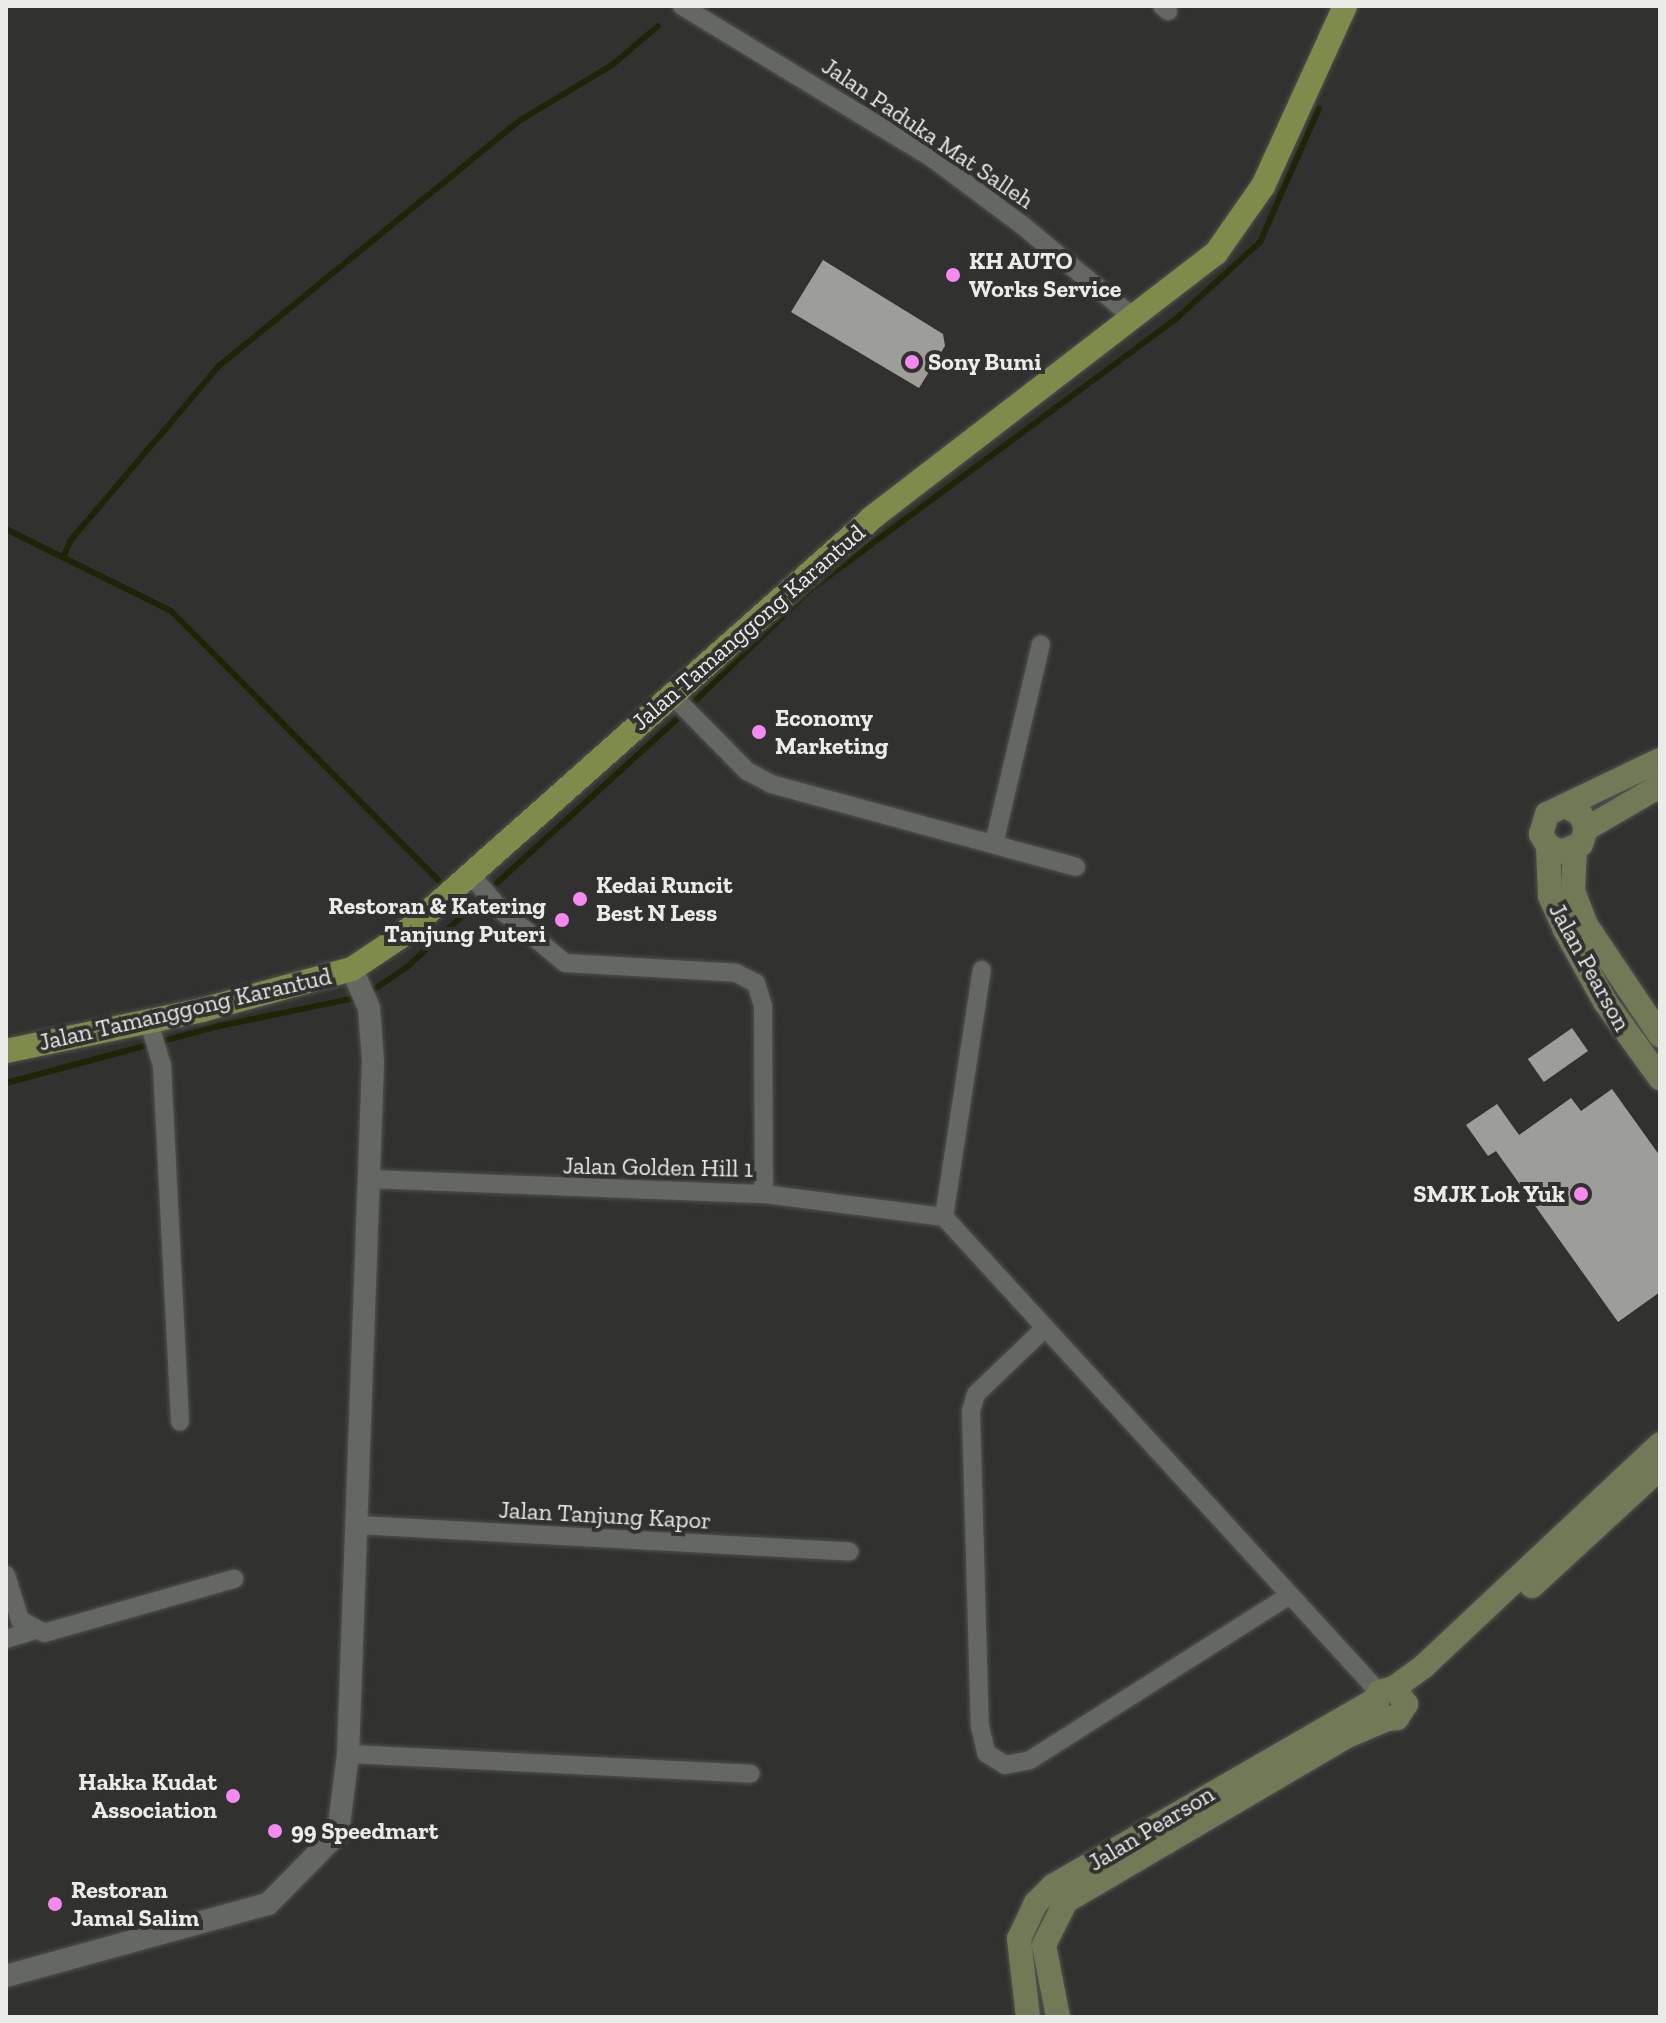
<!DOCTYPE html>
<html>
<head>
<meta charset="utf-8">
<style>
	body { margin:0 }
	#map { position:relative; width:1666px; height:2023px; overflow:hidden; background:#31322f; font-family:"Zilla Slab",serif }
	div>[style] { position:absolute }
	.stream>* { height:6px; margin:-3px; padding:0 3px; transform-origin:3px; border-radius:3px; background:#1f2406 }
	.building>* { inset:0; background:#9d9e99; transform-origin:0 0 }
	.roads { filter:drop-shadow(0 0 2px #50514e) drop-shadow(0 0 2px #50514e) }
	.minor>* { height:18px; margin:-9px; padding:0 9px; transform-origin:9px; border-radius:9px; background:#656762 }
	.tertiary>* { height:22px; margin:-11px; padding:0 11px; transform-origin:11px; border-radius:11px; background:#656762 }
	.secondary>* { height:24px; margin:-12px; padding:0 12px; transform-origin:12px; border-radius:12px; background:#727956 }
	.primary>* { height:24px; margin:-12px; padding:0 12px; transform-origin:12px; border-radius:12px; background:#7f8b4b }
	.dots>* { width:22px; height:22px; translate:-50% -50%; box-sizing:border-box; border:4px solid #31322f; border-radius:50% }
	span { translate:-50% -50%; white-space:nowrap; text-align:center; line-height:1.15; -webkit-text-stroke:8px #31322f; paint-order:stroke }
	.street-label { font-size:24px; color:#ebece9 }
	.poi-label { font-size:24px; color:#ebece9; font-weight:700 }
	.left { translate:0 -50%; text-align:left }
	.right { translate:-100% -50%; text-align:right }
	.frame { position:absolute; inset:0; border:8px solid #ebece9; pointer-events:none }
</style>
</head>
<body>
<div id="map">
	<div class="stream">
		<i style="left:6px;top:529px;width:184px;rotate:26.4deg"></i>
		<i style="left:171px;top:611px;width:386px;rotate:45.2deg"></i>
		<i style="left:64px;top:556px;width:16px;rotate:-68deg"></i>
		<i style="left:70px;top:541px;width:231px;rotate:-49.6deg"></i>
		<i style="left:220px;top:365px;width:386px;rotate:-39.2deg"></i>
		<i style="left:519px;top:121px;width:109px;rotate:-31.1deg"></i>
		<i style="left:612px;top:65px;width:60px;rotate:-40.3deg"></i>
		<i style="left:694px;top:702px;width:163px;rotate:-44deg"></i>
		<i style="left:811px;top:589px;width:457px;rotate:-36.5deg"></i>
		<i style="left:1178px;top:317px;width:111px;rotate:-42.4deg"></i>
		<i style="left:1260px;top:242px;width:146px;rotate:-66.2deg"></i>
		<i style="left:497px;top:883px;width:242px;rotate:-42.3deg"></i>
		<i style="left:376px;top:988px;width:36px;rotate:-34deg"></i>
		<i style="left:406px;top:968px;width:97px;rotate:-42.9deg"></i>
		<i style="left:6px;top:1083px;width:220px;rotate:-15deg"></i>
		<i style="left:219px;top:1026px;width:135px;rotate:-11.6deg"></i>
	</div>
	<div class="building">
		<i style="clip-path:polygon(823px 260px,943px 334px,945px 346px,919px 388px,791px 312px)"></i>
		<i style="left:1572px;top:1028px;width:28px;height:54px;rotate:55deg"></i>
		<i style="clip-path:polygon(1612px 1089px,1660px 1156px,1660px 1292px,1618px 1322px,1496px 1151px,1488px 1156px,1466px 1125px,1497px 1104px,1519px 1135px,1571px 1098px,1581px 1111px)"></i>
	</div>
	<div class="roads">
		<div class="minor">
			<i style="left:682px;top:6px;width:293px;rotate:31.3deg"></i>
			<i style="left:932px;top:158px;width:112px;rotate:36.7deg"></i>
			<i style="left:1022px;top:225px;width:146px;rotate:39.7deg"></i>
			<i style="left:1162px;top:6px;width:8px;rotate:40deg"></i>
			<i style="left:670px;top:693px;width:110px;rotate:45.4deg"></i>
			<i style="left:747px;top:771px;width:27px;rotate:28deg"></i>
			<i style="left:771px;top:784px;width:316px;rotate:15.2deg"></i>
			<i style="left:994px;top:844px;width:205px;rotate:-76.8deg"></i>
			<i style="left:469px;top:873px;width:49px;rotate:49.1deg"></i>
			<i style="left:501px;top:910px;width:83px;rotate:39.6deg"></i>
			<i style="left:565px;top:963px;width:171px;rotate:3.3deg"></i>
			<i style="left:736px;top:973px;width:22px;rotate:27deg"></i>
			<i style="left:756px;top:983px;width:24px;rotate:73deg"></i>
			<i style="left:763px;top:1006px;width:188px;rotate:89.7deg"></i>
			<i style="left:149px;top:1022px;width:46px;rotate:73.5deg"></i>
			<i style="left:162px;top:1066px;width:356px;rotate:87.1deg"></i>
			<i style="left:371px;top:1179px;width:393px;rotate:2.2deg"></i>
			<i style="left:764px;top:1194px;width:181px;rotate:7.3deg"></i>
			<i style="left:944px;top:1217px;width:644px;rotate:47.52deg"></i>
			<i style="left:944px;top:1217px;width:250px;rotate:-81.3deg"></i>
			<i style="left:1045px;top:1328px;width:95px;rotate:136.3deg"></i>
			<i style="left:976px;top:1394px;width:19px;rotate:106deg"></i>
			<i style="left:971px;top:1412px;width:314px;rotate:88.4deg"></i>
			<i style="left:980px;top:1726px;width:28px;rotate:77deg"></i>
			<i style="left:986px;top:1753px;width:22px;rotate:32deg"></i>
			<i style="left:1005px;top:1765px;width:25px;rotate:-11deg"></i>
			<i style="left:1030px;top:1760px;width:308px;rotate:-32.4deg"></i>
			<i style="left:358px;top:1525px;width:492px;rotate:3.1deg"></i>
			<i style="left:6px;top:1575px;width:47px;rotate:72.7deg"></i>
			<i style="left:20px;top:1620px;width:27px;rotate:28deg"></i>
			<i style="left:44px;top:1633px;width:198px;rotate:-15.9deg"></i>
			<i style="left:6px;top:1639px;width:28px;rotate:-17deg"></i>
			<i style="left:348px;top:1754px;width:403px;rotate:2.8deg"></i>
		</div>
		<div class="tertiary">
			<i style="left:6px;top:1976px;width:272px;rotate:-15.4deg"></i>
			<i style="left:268px;top:1904px;width:100px;rotate:-45.4deg"></i>
			<i style="left:338px;top:1833px;width:80px;rotate:-82.8deg"></i>
			<i style="left:348px;top:1754px;width:693px;rotate:-87.93deg"></i>
			<i style="left:373px;top:1061px;width:53px;rotate:-94.3deg"></i>
			<i style="left:369px;top:1008px;width:43px;rotate:-113.6deg"></i>
		</div>
		<div class="secondary">
			<i style="left:1568px;top:807px;width:15px;rotate:32deg"></i>
			<i style="left:1581px;top:815px;width:15px;rotate:70deg"></i>
			<i style="left:1586px;top:829px;width:16px;rotate:108deg"></i>
			<i style="left:1581px;top:844px;width:22px;rotate:158deg"></i>
			<i style="left:1561px;top:852px;width:14px;rotate:-155deg"></i>
			<i style="left:1548px;top:846px;width:14px;rotate:-120deg"></i>
			<i style="left:1541px;top:834px;width:21px;rotate:-73deg"></i>
			<i style="left:1547px;top:814px;width:125px;rotate:-25.5deg"></i>
			<i style="left:1586px;top:829px;width:86px;rotate:-30.2deg"></i>
			<i style="left:1548px;top:846px;width:50px;rotate:87.7deg"></i>
			<i style="left:1550px;top:896px;width:37px;rotate:66deg"></i>
			<i style="left:1565px;top:930px;width:82px;rotate:60.9deg"></i>
			<i style="left:1605px;top:1002px;width:94px;rotate:54.1deg"></i>
			<i style="left:1575px;top:849px;width:42px;rotate:92.7deg"></i>
			<i style="left:1573px;top:891px;width:36px;rotate:69deg"></i>
			<i style="left:1586px;top:925px;width:133px;rotate:56.1deg"></i>
			<i style="left:1532px;top:1586px;width:174px;rotate:-42.7deg"></i>
			<i style="left:1394px;top:1688px;width:20px;rotate:53deg"></i>
			<i style="left:1406px;top:1704px;width:17px;rotate:123deg"></i>
			<i style="left:1397px;top:1718px;width:10px;rotate:174deg"></i>
			<i style="left:1387px;top:1719px;width:15px;rotate:-143deg"></i>
			<i style="left:1375px;top:1710px;width:18px;rotate:-77deg"></i>
			<i style="left:1379px;top:1692px;width:16px;rotate:-15deg"></i>
			<i style="left:1394px;top:1688px;width:37px;rotate:-36deg"></i>
			<i style="left:1424px;top:1666px;width:324px;rotate:-43.2deg"></i>
			<i style="left:1028px;top:2017px;width:79px;rotate:-96.6deg"></i>
			<i style="left:1019px;top:1939px;width:40px;rotate:-65deg"></i>
			<i style="left:1036px;top:1903px;width:24px;rotate:-45deg"></i>
			<i style="left:1053px;top:1886px;width:370px;rotate:-30deg"></i>
			<i style="left:1058px;top:2017px;width:73px;rotate:-101deg"></i>
			<i style="left:1044px;top:1945px;width:49px;rotate:-63.4deg"></i>
			<i style="left:1066px;top:1901px;width:324px;rotate:-30.4deg"></i>
			<i style="left:1345px;top:1737px;width:46px;rotate:-23.2deg"></i>
		</div>
		<div class="primary">
			<i style="left:6px;top:1051px;width:200px;rotate:-11.8deg"></i>
			<i style="left:202px;top:1010px;width:156px;rotate:-15.3deg"></i>
			<i style="left:352px;top:969px;width:58px;rotate:-33.7deg"></i>
			<i style="left:400px;top:937px;width:633px;rotate:-41.6deg"></i>
			<i style="left:873px;top:517px;width:433px;rotate:-37.6deg"></i>
			<i style="left:1216px;top:253px;width:82px;rotate:-55deg"></i>
			<i style="left:1263px;top:186px;width:198px;rotate:-65.5deg"></i>
		</div>
	</div>
	<div class="dots">
		<i style="left:953px;top:275px;background:#f489f0"></i>
		<i style="left:912px;top:362px;background:#f489f0"></i>
		<i style="left:759px;top:732px;background:#f489f0"></i>
		<i style="left:580px;top:899px;background:#f489f0"></i>
		<i style="left:562px;top:920px;background:#f489f0"></i>
		<i style="left:1581px;top:1194px;background:#f489f0"></i>
		<i style="left:233px;top:1796px;background:#f489f0"></i>
		<i style="left:275px;top:1831px;background:#f489f0"></i>
		<i style="left:55px;top:1904px;background:#f489f0"></i>
	</div>
	<div class="street-label">
		<span style="left:928px;top:133px;rotate:34deg">Jalan Paduka Mat Salleh</span>
		<span style="left:748px;top:627px;rotate:-41deg">Jalan Tamanggong Karantud</span>
		<span style="left:1590px;top:967px;rotate:61deg">Jalan Pearson</span>
		<span style="left:185px;top:1009px;rotate:-13deg">Jalan Tamanggong Karantud</span>
		<span style="left:658px;top:1167px;rotate:1deg">Jalan Golden Hill 1</span>
		<span style="left:605px;top:1515px;rotate:3deg">Jalan Tanjung Kapor</span>
		<span style="left:1151px;top:1828px;rotate:-31deg">Jalan Pearson</span>
	</div>
	<div class="poi-label">
		<span class="left" style="left:969px;top:275px">KH AUTO<br>Works Service</span>
		<span class="left" style="left:928px;top:362px">Sony Bumi</span>
		<span class="left" style="left:775px;top:732px">Economy<br>Marketing</span>
		<span class="left" style="left:596px;top:899px">Kedai Runcit<br>Best N Less</span>
		<span class="right" style="left:546px;top:920px">Restoran &amp; Katering<br>Tanjung Puteri</span>
		<span class="right" style="left:1565px;top:1194px">SMJK Lok Yuk</span>
		<span class="right" style="left:217px;top:1796px">Hakka Kudat<br>Association</span>
		<span class="left" style="left:291px;top:1831px">99 Speedmart</span>
		<span class="left" style="left:71px;top:1904px">Restoran<br>Jamal Salim</span>
	</div>
	<div class="frame"></div>
</div>
</body>
</html>
